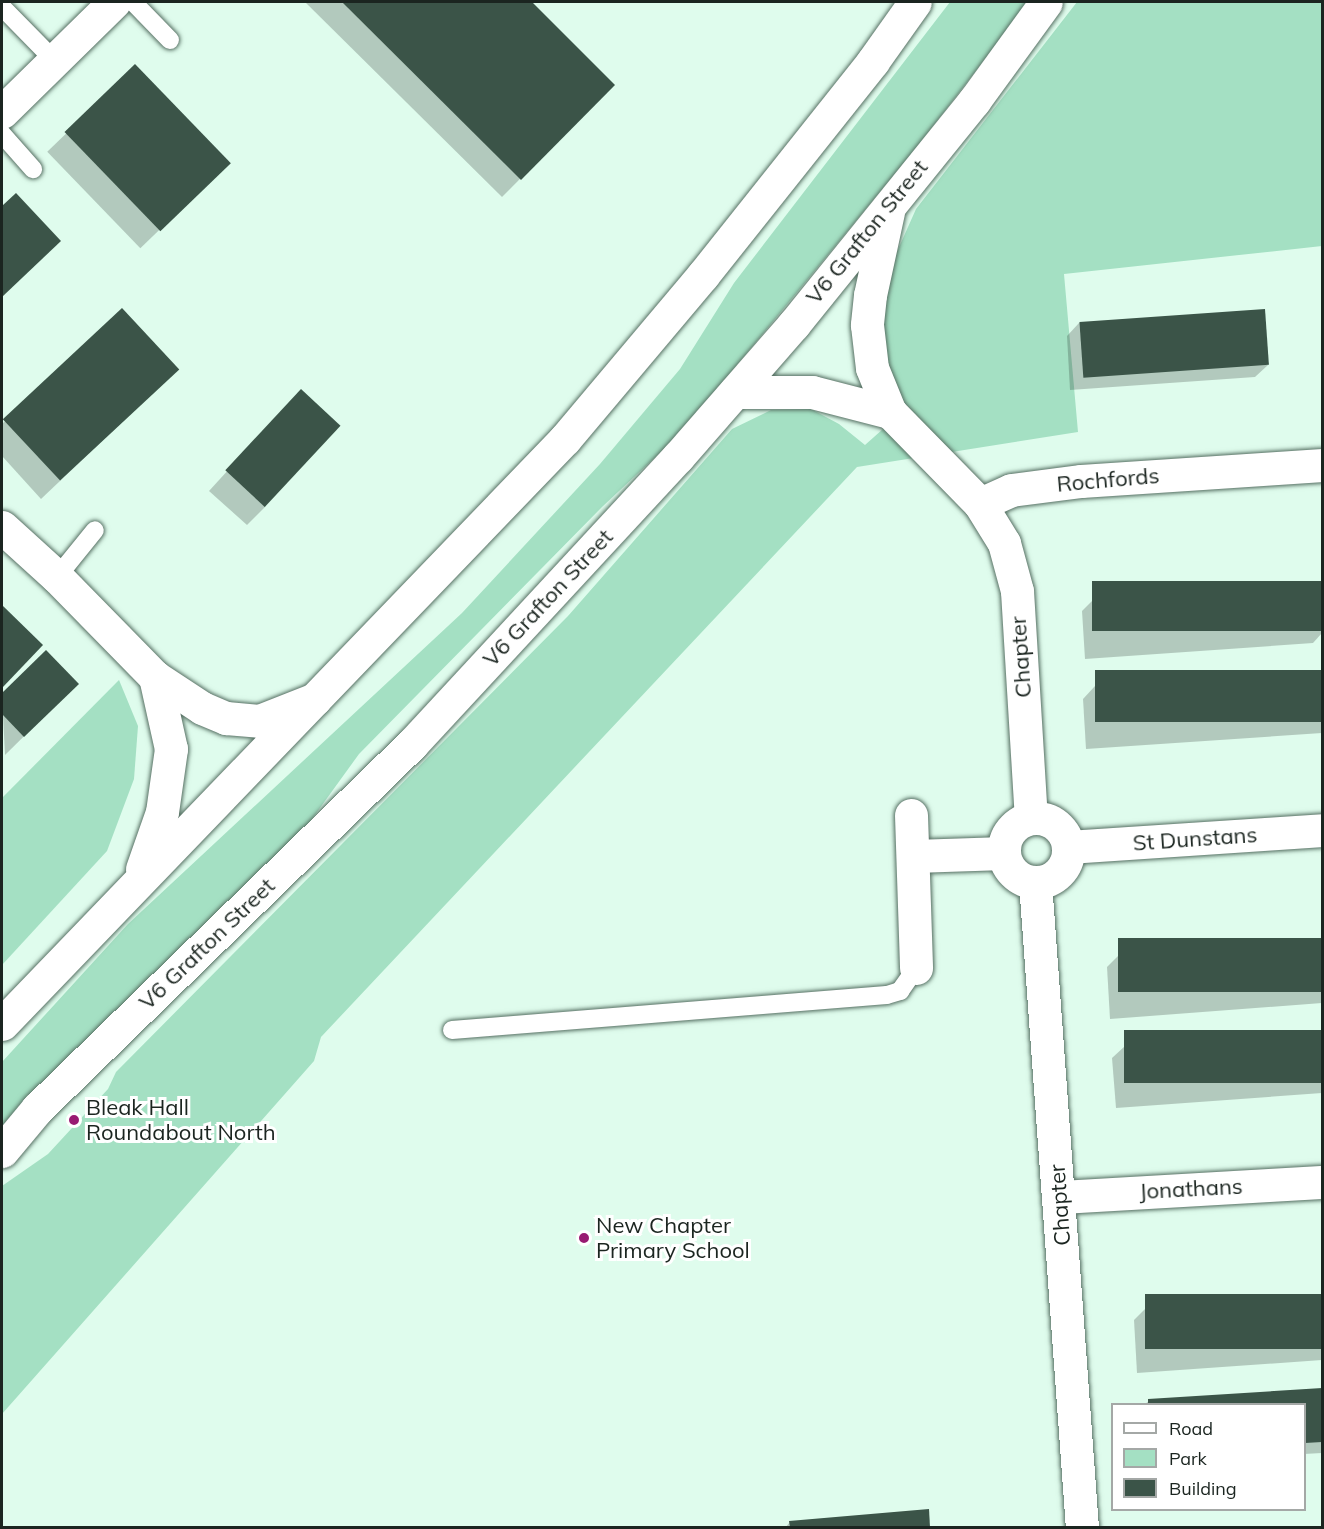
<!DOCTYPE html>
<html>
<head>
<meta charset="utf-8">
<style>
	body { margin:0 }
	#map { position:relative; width:1324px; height:1529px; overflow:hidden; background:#dffced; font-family:Mulish,sans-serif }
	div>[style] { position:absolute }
	.green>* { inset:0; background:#a4e0c3 }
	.shadow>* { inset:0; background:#0003; transform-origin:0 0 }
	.building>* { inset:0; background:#3b5448; transform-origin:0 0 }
	.roads { filter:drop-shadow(0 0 2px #567063) drop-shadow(0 0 2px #567063) }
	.service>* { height:18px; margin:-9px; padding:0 9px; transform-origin:9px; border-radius:9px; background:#fff }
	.minor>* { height:33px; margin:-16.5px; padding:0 16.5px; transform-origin:16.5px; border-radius:16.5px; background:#fff }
	.tertiary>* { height:33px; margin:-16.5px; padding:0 16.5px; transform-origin:16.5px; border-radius:16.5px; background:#fff }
	.tertiary>.ring { margin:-16.5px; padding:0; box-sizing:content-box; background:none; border:33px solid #fff; border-radius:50% }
	.dots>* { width:16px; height:16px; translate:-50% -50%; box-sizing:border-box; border:3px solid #fff; border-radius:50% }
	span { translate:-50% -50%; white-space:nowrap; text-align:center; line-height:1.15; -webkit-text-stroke:6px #fff; paint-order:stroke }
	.street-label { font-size:22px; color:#1b2520 }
	.poi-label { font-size:22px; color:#1b2520 }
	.left { translate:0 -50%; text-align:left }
	.frame { position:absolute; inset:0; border:3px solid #1b2520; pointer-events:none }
	.legend { position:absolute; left:1111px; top:1403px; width:195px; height:108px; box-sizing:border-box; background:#fff; border:2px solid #a4a8a6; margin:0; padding:8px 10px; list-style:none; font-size:18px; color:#1b2520 }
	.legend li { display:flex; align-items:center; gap:12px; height:30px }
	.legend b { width:30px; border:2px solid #a4a8a6 }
</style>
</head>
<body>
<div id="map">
	<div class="green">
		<i style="clip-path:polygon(950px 2px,1029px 2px,916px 148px,680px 434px,603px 506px,359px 754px,304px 830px,2px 1132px,2px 1062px,128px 924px,462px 613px,600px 464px,680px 369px,734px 283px)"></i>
		<i style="clip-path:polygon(1077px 2px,1322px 2px,1322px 246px,1064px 274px,1078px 432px,857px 467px,321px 1037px,314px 1061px,2px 1414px,2px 1186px,48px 1154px,108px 1089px,116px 1072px,568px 616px,732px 429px,771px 410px,811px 409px,839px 424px,865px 445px,901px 413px,888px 386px,880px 303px,896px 254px,916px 209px)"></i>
		<i style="clip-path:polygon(119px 680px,138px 726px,134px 779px,107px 851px,2px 965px,2px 798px)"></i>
	</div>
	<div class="shadow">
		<i style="clip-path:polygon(305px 2px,529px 2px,613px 85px,502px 197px)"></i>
		<i style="left:135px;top:67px;width:134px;height:122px;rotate:46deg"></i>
		<i style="clip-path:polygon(16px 195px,40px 260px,2px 296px,2px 208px)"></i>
		<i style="clip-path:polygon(122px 310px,158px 388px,41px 499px,2px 456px,2px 424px)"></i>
		<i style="clip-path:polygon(1079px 323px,1268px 365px,1255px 377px,1070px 390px,1067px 336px)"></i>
		<i style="clip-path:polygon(283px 410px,265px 507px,247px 525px,209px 491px)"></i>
		<i style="clip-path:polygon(1321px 582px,1322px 633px,1313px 643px,1085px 659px,1082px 611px,1094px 599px)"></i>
		<i style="clip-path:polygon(2px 607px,41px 645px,2px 686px)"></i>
		<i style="clip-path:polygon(46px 652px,77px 684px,5px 755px,2px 695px)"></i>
		<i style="clip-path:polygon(1322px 672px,1322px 733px,1086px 749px,1083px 699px,1095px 686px)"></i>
		<i style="clip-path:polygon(1322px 939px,1322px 1003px,1110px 1019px,1107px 967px,1119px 955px)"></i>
		<i style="clip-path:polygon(1322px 1032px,1322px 1093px,1116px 1108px,1112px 1058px,1125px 1046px)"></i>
		<i style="clip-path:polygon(1322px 1295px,1322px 1360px,1137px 1373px,1134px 1320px,1146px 1308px)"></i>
		<i style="clip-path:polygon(1322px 1389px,1322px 1453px,1304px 1454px,1304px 1404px,1145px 1404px,1149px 1401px)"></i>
		<i style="clip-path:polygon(928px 1511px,929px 1528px,785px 1528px,790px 1522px)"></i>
	</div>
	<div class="building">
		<i style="clip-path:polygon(342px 2px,532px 2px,615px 85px,521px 180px)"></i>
		<i style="left:135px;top:64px;width:138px;height:98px;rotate:46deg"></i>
		<i style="clip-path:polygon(16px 193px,61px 241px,2px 297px,2px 206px)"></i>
		<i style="left:122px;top:308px;width:84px;height:163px;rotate:47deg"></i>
		<i style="left:1265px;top:309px;width:56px;height:186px;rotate:86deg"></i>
		<i style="left:301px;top:389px;width:54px;height:111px;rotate:43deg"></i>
		<i style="left:1322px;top:581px;width:50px;height:230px;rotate:90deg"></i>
		<i style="clip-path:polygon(2px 605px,43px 645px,2px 688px)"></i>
		<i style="clip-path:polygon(46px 650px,79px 684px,24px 737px,2px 714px,2px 693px)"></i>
		<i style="left:1322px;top:670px;width:52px;height:227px;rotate:90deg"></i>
		<i style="left:1322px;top:938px;width:54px;height:204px;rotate:90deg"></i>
		<i style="left:1322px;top:1030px;width:53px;height:198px;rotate:90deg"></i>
		<i style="left:1322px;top:1294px;width:55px;height:177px;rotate:90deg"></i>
		<i style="clip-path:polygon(1322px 1388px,1322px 1442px,1305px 1443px,1305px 1404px,1148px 1404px,1148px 1399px)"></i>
		<i style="clip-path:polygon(929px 1509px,930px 1527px,790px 1527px,789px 1521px)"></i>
	</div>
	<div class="roads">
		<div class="service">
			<i style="left:133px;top:2px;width:53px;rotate:45.8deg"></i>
			<i style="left:2px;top:7px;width:73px;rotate:45.6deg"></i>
			<i style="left:2px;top:134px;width:47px;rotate:48.5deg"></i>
			<i style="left:57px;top:577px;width:60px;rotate:-51deg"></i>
			<i style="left:452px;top:1030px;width:436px;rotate:-4.6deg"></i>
			<i style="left:887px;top:995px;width:14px;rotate:-17deg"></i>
			<i style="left:900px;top:991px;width:28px;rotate:-55deg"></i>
		</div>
		<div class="minor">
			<i style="left:2px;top:112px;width:157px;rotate:-44.5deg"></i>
			<i style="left:980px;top:504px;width:34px;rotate:-24deg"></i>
			<i style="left:1011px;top:490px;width:71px;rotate:-7.3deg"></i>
			<i style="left:1081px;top:481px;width:242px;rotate:-3.8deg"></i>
			<i style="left:2px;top:527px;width:74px;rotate:42.3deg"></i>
			<i style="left:57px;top:577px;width:140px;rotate:45.6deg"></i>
			<i style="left:155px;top:677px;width:56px;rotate:33.4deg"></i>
			<i style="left:202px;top:708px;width:26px;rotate:23deg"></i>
			<i style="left:226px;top:718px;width:33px;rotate:5deg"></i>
			<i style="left:259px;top:721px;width:60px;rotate:-21.4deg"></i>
			<i style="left:911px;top:815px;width:153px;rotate:88.1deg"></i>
			<i style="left:1068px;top:847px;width:255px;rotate:-3.8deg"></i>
			<i style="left:914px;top:856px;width:90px;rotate:-1.9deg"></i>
			<i style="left:1060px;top:1197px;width:262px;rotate:-3.3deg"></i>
		</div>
		<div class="tertiary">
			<i style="left:888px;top:212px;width:85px;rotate:102.2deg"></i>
			<i style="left:870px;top:295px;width:30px;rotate:96deg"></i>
			<i style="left:867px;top:325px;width:43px;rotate:83.4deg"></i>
			<i style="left:872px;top:368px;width:48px;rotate:67.8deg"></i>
			<i style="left:890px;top:412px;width:129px;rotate:45.6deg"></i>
			<i style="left:980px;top:504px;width:46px;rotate:58.4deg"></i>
			<i style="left:1004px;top:543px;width:50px;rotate:74.8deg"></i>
			<i style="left:1017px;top:591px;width:227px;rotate:86.5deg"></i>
			<i style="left:735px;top:392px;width:77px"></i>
			<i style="left:812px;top:392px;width:81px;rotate:14.4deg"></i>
			<i class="ring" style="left:1004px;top:818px;width:31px;height:31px"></i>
			<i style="left:142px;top:869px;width:60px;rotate:-70.7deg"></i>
			<i style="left:162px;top:812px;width:64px;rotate:-81.9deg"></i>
			<i style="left:171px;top:749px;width:74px;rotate:-102.5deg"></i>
			<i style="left:1035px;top:882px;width:648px;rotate:85.84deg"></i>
			<i style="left:2px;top:1024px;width:812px;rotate:-46.1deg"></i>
			<i style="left:565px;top:439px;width:214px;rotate:-49.9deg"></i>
			<i style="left:703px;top:275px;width:273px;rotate:-51.5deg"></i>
			<i style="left:873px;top:61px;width:72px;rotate:-54.6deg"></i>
			<i style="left:2px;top:1151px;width:55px;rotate:-50.2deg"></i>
			<i style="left:37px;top:1109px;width:523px;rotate:-44.23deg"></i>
			<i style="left:412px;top:744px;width:391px;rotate:-47.2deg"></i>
			<i style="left:678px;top:457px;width:176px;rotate:-48.9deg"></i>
			<i style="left:794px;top:324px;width:287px;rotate:-51.1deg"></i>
			<i style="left:974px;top:101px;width:122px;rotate:-54deg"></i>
		</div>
	</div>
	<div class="dots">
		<i style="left:74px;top:1120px;background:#981a72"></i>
		<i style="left:584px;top:1238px;background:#981a72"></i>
	</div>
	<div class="street-label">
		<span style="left:867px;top:232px;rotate:-51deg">V6 Grafton Street</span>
		<span style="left:1108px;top:480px;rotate:-5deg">Rochfords</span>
		<span style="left:548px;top:598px;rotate:-47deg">V6 Grafton Street</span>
		<span style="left:1021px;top:657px;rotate:-94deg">Chapter</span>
		<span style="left:1195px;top:839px;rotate:-4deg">St Dunstans</span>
		<span style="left:207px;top:944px;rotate:-44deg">V6 Grafton Street</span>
		<span style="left:1191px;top:1189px;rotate:-3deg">Jonathans</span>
		<span style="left:1060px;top:1205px;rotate:-94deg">Chapter</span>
	</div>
	<div class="poi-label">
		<span class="left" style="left:86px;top:1120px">Bleak Hall<br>Roundabout North</span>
		<span class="left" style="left:596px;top:1238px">New Chapter<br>Primary School</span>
	</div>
	<div class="frame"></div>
	<ul class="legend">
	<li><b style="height:8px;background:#fff"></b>Road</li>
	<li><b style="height:16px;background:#a4e0c3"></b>Park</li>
	<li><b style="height:16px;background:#3b5448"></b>Building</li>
	</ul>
</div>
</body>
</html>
